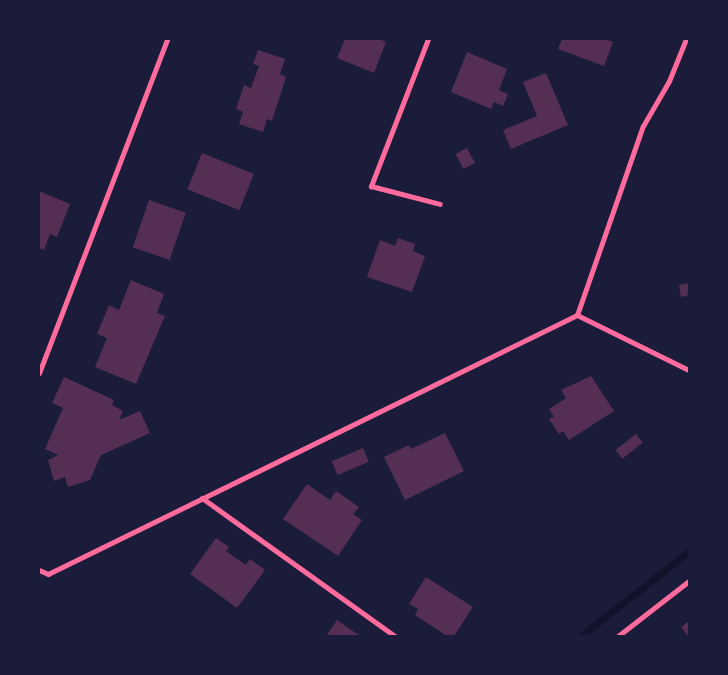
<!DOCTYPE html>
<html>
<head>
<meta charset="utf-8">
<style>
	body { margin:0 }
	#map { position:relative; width:728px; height:675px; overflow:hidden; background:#1b1b3a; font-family:"Public Sans",sans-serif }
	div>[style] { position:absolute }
	.stream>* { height:7px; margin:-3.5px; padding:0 3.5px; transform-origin:3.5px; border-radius:3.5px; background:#12122b }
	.building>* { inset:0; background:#542f53; transform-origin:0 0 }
	.minor>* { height:5px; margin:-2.5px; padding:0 2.5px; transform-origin:2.5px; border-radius:2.5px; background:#ff6b9d }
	span { translate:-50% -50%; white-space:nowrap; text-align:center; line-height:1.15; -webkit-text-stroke:4.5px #1b1b3a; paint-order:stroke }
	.frame { position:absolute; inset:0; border:40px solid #1b1b3a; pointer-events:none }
</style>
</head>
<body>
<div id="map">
	<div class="stream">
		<i style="left:581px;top:636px;width:137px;rotate:-38.2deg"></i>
	</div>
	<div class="building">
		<i style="clip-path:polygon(345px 39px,379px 39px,386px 42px,374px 73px,337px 58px)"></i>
		<i style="clip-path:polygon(562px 39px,604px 39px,613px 42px,604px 66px,558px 49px)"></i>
		<i style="clip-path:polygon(258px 50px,285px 59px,280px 74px,286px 77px,272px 121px,267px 119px,263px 132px,239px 124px,243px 112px,236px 109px,244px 85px,251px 88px,259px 66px,253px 64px)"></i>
		<i style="clip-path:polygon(467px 52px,507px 69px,499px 90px,508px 94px,503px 106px,494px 102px,491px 109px,451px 92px)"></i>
		<i style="clip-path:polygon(546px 73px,568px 125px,511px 149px,503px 130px,537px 116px,523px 82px)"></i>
		<i style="left:467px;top:148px;width:17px;height:13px;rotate:62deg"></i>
		<i style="left:202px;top:153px;width:56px;height:39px;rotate:22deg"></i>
		<i style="clip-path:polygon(39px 191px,70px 204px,57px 237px,50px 234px,44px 250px,39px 248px)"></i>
		<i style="left:149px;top:200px;width:39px;height:50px;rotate:19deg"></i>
		<i style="clip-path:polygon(398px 238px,415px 244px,413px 251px,425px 256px,412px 292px,367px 277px,380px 240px,395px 246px)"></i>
		<i style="clip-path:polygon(131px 280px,164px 294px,157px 313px,165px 316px,136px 384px,95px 367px,107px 338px,97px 334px,109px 305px,119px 310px)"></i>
		<i style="clip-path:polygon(689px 283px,689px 295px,681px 297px,679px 285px)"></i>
		<i style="clip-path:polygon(591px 376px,614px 411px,569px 440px,563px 431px,559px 434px,549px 419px,554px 417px,549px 409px,566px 398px,561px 390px)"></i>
		<i style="clip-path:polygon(64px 377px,114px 400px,112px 405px,123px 411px,119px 420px,140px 411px,150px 433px,101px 455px,90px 480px,68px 487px,65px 477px,54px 481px,48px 460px,58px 455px,45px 449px,63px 408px,52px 403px)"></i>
		<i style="clip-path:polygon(445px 433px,464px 471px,405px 500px,384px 457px,409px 445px,411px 449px)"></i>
		<i style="left:636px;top:434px;width:11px;height:26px;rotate:52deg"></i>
		<i style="left:363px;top:448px;width:15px;height:34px;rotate:67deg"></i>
		<i style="clip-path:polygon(307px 484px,330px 500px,336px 491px,359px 507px,353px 514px,362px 520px,338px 556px,283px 519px)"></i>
		<i style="clip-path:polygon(216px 538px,229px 547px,226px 551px,246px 565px,250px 559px,265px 570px,237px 608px,190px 574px)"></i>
		<i style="clip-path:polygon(426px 577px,473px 607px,454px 636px,447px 636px,415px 615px,418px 609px,409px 604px)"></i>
		<i style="clip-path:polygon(337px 620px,360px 636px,326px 636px)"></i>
		<i style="clip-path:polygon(689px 621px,689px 636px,688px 636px,681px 627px)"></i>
	</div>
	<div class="minor">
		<i style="left:428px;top:39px;width:158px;rotate:111.2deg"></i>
		<i style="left:371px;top:186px;width:71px;rotate:14.6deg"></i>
		<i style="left:577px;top:315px;width:200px;rotate:-70.8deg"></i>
		<i style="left:643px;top:126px;width:52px;rotate:-60deg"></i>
		<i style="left:669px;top:81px;width:45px;rotate:-68deg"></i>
		<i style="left:577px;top:315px;width:125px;rotate:26.2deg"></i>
		<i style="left:39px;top:373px;width:358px;rotate:-69deg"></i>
		<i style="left:202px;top:498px;width:237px;rotate:35.6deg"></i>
		<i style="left:39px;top:570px;width:10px;rotate:24deg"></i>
		<i style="left:48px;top:574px;width:589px;rotate:-26.09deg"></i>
		<i style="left:618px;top:636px;width:90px;rotate:-37.8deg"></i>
	</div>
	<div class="frame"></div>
</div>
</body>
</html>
